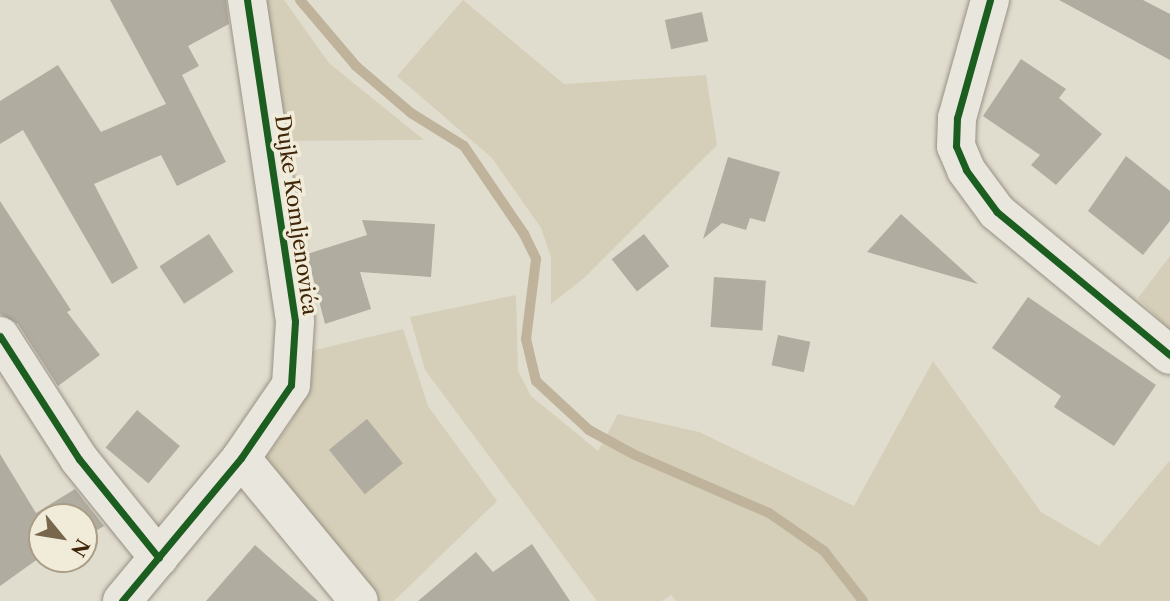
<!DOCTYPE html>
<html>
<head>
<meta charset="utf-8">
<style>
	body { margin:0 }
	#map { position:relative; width:1170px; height:601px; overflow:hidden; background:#e1ddce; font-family:"Libre Caslon Text",serif }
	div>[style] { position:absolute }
	.green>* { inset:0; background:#d5ceb8 }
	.stream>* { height:10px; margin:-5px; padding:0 5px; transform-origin:5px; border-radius:5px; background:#bfb39b }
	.building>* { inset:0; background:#b1aca0; transform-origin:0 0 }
	.roads { filter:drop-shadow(0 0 2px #979184) drop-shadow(0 0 2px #979184) }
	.street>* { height:38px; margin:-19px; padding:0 19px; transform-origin:19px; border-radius:19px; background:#e9e6de }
	.cycleway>* { height:7px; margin:-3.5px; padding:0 3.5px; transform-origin:3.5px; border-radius:3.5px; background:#1b5e20 }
	span { translate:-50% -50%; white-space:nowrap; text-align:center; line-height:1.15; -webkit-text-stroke:7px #f1ecda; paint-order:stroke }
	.street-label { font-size:21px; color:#402608 }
	.north { position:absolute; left:28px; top:503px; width:70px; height:70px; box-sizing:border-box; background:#f1ecda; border:2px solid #aa9d86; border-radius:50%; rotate:120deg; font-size:19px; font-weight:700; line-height:28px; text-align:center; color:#402608 }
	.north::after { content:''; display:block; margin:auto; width:24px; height:32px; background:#78664d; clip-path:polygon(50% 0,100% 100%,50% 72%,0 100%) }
</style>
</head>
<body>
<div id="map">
	<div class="green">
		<i style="clip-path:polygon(259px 0,284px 0,329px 63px,424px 140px,275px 141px)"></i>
		<i style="clip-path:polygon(463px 0,564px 84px,706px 75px,717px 145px,584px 278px,551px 304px,551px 257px,541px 228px,492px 158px,397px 76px)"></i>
		<i style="clip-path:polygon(1170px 256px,1170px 330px,1138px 298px)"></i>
		<i style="clip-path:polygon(516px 295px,518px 371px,531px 396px,598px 451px,618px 414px,699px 432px,854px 506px,933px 361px,1041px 512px,1099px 546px,1170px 460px,1170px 601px,676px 601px,671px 595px,662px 601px,597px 601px,425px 370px,410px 317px)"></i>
		<i style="clip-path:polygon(403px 329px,428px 406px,497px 501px,394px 601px,374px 601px,261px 465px,291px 422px,309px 381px,311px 351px)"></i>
	</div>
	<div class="stream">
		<i style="left:300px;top:0;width:87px;rotate:49.7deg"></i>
		<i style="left:356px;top:66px;width:72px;rotate:40.5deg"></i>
		<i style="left:411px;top:113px;width:62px;rotate:31.9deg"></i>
		<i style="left:464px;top:146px;width:107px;rotate:55.7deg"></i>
		<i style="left:524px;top:234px;width:28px;rotate:64deg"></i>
		<i style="left:536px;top:259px;width:81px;rotate:97.1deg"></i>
		<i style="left:526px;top:339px;width:43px;rotate:76.6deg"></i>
		<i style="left:536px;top:381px;width:72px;rotate:42.8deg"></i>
		<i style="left:589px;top:430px;width:52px;rotate:28.5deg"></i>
		<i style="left:635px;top:455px;width:146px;rotate:23.4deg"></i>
		<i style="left:769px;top:513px;width:67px;rotate:34.6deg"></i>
		<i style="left:824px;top:551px;width:63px;rotate:52deg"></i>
	</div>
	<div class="building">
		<i style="clip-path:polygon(110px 0,226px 0,229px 24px,188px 46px,199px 66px,182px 75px,226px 162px,177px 186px,161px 155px,94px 184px,138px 268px,112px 284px,23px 130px,0 144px,0 101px,58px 65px,101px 132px,166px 104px)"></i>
		<i style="clip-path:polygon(1059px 0,1143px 0,1170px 14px,1170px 60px)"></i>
		<i style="left:702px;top:12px;width:30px;height:38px;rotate:78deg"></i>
		<i style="clip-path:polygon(1021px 59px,1066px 89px,1059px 98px,1102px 134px,1056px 185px,1031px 165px,1040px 155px,983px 116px)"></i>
		<i style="clip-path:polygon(1126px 156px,1170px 191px,1170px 221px,1143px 255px,1088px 211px)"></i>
		<i style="clip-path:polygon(728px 157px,780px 172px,765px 222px,750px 218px,746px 230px,722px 223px,703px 239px)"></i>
		<i style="clip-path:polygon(0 201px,71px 310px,67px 312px,100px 355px,58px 386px,18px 324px,0 314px)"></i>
		<i style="clip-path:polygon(901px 214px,978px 284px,867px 252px)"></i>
		<i style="clip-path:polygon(362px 220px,435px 224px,431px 277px,360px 272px,371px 309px,325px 324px,307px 254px,367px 235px)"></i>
		<i style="left:209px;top:234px;width:45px;height:59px;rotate:57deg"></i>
		<i style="left:644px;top:234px;width:41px;height:41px;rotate:52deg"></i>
		<i style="left:714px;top:277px;width:52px;height:50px;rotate:4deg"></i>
		<i style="clip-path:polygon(1028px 297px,1156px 385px,1114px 446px,1054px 407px,1061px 396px,992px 348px)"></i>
		<i style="left:778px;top:335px;width:33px;height:31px;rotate:12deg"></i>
		<i style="left:137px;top:410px;width:56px;height:49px;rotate:40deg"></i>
		<i style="left:367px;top:419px;width:57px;height:49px;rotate:51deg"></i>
		<i style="clip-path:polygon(0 454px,36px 513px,75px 489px,104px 526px,84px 538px,84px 517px,42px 517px,42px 556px,0 586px)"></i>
		<i style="clip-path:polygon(532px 544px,570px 601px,418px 601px,476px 552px,493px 572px)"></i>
		<i style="clip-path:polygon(255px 545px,318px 601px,206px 601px)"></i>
	</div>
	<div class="roads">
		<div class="street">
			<i style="left:990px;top:0;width:123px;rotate:105.6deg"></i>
			<i style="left:957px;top:118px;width:28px;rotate:92deg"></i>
			<i style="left:956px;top:146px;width:26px;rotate:67deg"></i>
			<i style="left:966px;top:170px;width:52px;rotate:53.6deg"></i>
			<i style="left:997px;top:212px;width:224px;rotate:39.6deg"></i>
			<i style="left:0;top:336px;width:146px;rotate:57.3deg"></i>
			<i style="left:79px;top:459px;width:127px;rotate:51.1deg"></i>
			<i style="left:241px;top:458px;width:185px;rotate:50.5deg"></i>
			<i style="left:122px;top:601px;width:186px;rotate:-50.2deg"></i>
			<i style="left:241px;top:458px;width:88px;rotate:-55.6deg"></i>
			<i style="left:291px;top:385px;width:64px;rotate:-86.4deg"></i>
			<i style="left:295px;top:321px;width:325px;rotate:-98.5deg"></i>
		</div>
	</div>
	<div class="cycleway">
		<i style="left:990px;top:0;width:123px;rotate:105.6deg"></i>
		<i style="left:957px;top:118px;width:28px;rotate:92deg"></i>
		<i style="left:956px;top:146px;width:26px;rotate:67deg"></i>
		<i style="left:966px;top:170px;width:52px;rotate:53.6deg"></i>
		<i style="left:997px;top:212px;width:224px;rotate:39.6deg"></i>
		<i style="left:0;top:336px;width:146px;rotate:57.3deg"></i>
		<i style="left:79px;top:459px;width:127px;rotate:51.1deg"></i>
		<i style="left:122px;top:601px;width:186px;rotate:-50.2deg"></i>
		<i style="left:241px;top:458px;width:88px;rotate:-55.6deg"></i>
		<i style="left:291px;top:385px;width:64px;rotate:-86.4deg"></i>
		<i style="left:295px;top:321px;width:325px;rotate:-98.5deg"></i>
	</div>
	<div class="street-label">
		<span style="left:296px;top:215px;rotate:82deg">Dujke Komljenovića</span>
	</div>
	<div class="north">N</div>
</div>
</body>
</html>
